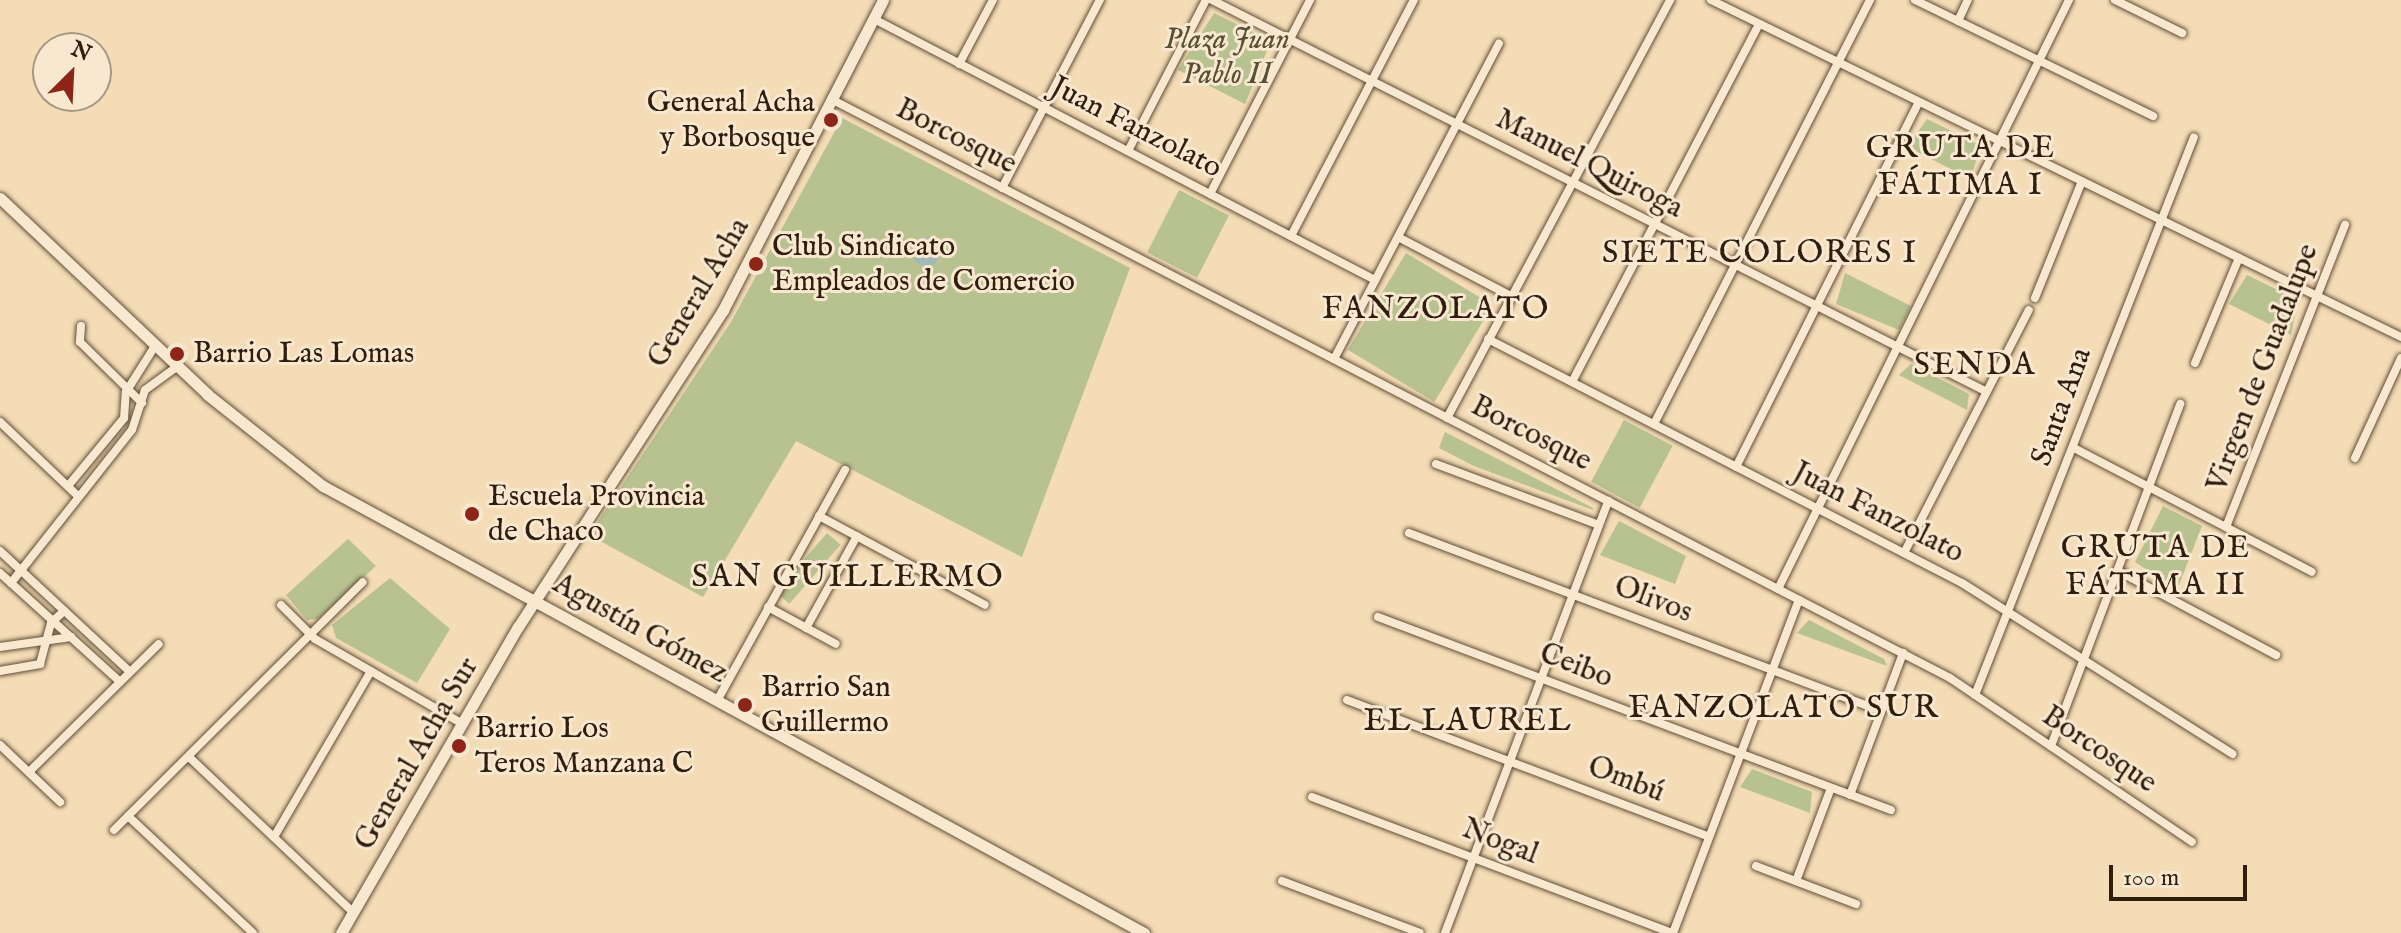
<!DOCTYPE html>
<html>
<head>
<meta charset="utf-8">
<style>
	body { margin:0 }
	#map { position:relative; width:2401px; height:933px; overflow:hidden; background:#f4dcb6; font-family:"IM FELL English",serif }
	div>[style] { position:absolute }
	.green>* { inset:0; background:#b8c190; transform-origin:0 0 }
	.water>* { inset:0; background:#a3b8bb }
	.round { border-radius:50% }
	.roads { filter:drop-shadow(0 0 2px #614e37) drop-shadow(0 0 2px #614e37) }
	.street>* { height:8px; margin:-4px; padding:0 4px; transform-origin:4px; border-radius:4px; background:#f8e8d0 }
	.secondary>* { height:11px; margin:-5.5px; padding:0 5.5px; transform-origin:5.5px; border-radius:5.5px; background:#f8e8d0 }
	.dots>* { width:22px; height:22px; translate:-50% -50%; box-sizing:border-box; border:4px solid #f8e8d0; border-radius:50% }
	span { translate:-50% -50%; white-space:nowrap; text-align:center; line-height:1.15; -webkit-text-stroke:6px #f8e8d0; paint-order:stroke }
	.park-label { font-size:30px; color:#594f34; font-style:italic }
	.poi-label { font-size:30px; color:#301e0d }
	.right { translate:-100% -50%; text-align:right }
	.left { translate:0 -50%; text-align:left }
	.street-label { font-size:30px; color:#301e0d }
	.neighbourhood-label { font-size:32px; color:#301e0d; letter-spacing:2px }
	.north { position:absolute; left:32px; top:32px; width:80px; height:80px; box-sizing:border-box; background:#f8e8d0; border:2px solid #a89782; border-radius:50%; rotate:24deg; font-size:22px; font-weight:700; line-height:32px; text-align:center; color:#301e0d }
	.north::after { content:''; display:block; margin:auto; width:28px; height:36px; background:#8f2418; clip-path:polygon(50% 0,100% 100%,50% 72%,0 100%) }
	.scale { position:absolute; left:2109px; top:865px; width:138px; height:36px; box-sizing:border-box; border:4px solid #301e0d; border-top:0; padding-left:10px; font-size:24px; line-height:28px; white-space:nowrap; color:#301e0d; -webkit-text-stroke:6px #f8e8d0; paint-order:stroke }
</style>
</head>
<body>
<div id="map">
	<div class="green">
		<i style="clip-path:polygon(1214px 13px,1271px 41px,1245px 104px,1178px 70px)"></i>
		<i style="clip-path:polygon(842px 118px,1130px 268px,1022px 557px,796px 441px,703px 597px,589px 535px,731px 322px)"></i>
		<i style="clip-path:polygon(1927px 119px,1980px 145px,1971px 179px,1907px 147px)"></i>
		<i style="left:1179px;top:190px;width:56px;height:70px;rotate:27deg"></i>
		<i style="left:1406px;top:253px;width:101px;height:113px;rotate:31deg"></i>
		<i style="clip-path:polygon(1845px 273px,1911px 306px,1899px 330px,1836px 304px)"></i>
		<i style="clip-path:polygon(2247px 275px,2298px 300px,2291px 335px,2229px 304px)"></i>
		<i style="clip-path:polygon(1911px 364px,1969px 394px,1967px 410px,1899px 375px)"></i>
		<i style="left:1624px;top:420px;width:55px;height:70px;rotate:28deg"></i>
		<i style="clip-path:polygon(1445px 432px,1593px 508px,1593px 510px,1474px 466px,1439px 448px)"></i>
		<i style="clip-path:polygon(2163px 506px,2202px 526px,2177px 590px,2135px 562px)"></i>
		<i style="clip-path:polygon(1619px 521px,1686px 556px,1675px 584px,1600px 555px)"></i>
		<i style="left:827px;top:533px;width:18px;height:78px;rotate:41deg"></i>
		<i style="clip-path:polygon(348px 539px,376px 566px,318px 619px,307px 620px,286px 595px)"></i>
		<i style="clip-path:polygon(390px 578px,450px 629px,417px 683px,336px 638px,332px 625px)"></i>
		<i style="clip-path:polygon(1809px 620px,1884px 659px,1887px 666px,1797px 633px)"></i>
		<i style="clip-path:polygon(1752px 769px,1812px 792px,1810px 813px,1740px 787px)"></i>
	</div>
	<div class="water">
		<i class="round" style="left:912px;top:238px;width:28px;height:28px"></i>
	</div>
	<div class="roads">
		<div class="street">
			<i style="left:1212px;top:0;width:868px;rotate:26.83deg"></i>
			<i style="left:1711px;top:0;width:768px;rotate:26.03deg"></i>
			<i style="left:1915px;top:0;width:265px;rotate:26deg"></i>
			<i style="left:2115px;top:0;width:75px;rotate:26.2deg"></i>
			<i style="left:874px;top:19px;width:565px;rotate:27.52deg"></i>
			<i style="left:1958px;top:21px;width:23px;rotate:-65deg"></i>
			<i style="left:959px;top:64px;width:72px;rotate:-62deg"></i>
			<i style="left:831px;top:99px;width:1260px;rotate:27.36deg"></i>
			<i style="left:1950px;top:678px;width:292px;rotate:34.1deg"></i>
			<i style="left:1128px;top:151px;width:170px;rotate:-62.7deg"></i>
			<i style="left:1002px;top:188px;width:212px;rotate:-62.5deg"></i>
			<i style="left:1210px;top:194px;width:218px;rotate:-62.7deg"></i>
			<i style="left:1291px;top:236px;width:266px;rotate:-62.5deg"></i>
			<i style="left:1398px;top:237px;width:127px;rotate:27.6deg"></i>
			<i style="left:2035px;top:298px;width:126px;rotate:-68.1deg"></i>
			<i style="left:81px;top:326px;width:16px;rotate:94deg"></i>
			<i style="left:80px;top:342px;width:87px;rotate:44.5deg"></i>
			<i style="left:1488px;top:339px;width:533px;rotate:27.24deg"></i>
			<i style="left:1962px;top:583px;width:320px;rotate:32.3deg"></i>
			<i style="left:1334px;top:359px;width:356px;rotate:-62.4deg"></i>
			<i style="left:2195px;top:363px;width:114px;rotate:-67.3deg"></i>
			<i style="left:1572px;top:382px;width:404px;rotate:-62.4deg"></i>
			<i style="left:1447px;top:418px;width:474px;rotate:-61.9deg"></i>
			<i style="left:0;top:422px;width:108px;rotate:43.5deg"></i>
			<i style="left:1654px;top:424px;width:476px;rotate:-63deg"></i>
			<i style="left:2074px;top:448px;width:268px;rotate:27.5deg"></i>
			<i style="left:2355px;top:458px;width:110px;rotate:-65.3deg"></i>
			<i style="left:1436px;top:464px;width:174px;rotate:20.5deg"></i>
			<i style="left:1736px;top:467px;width:408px;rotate:-63.4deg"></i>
			<i style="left:68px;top:486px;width:88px;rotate:-50.5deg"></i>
			<i style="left:124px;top:418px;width:26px;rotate:-86deg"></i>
			<i style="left:126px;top:392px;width:54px;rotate:-57.8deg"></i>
			<i style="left:819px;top:516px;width:188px;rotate:28.2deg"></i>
			<i style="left:2226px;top:527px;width:325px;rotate:-68.5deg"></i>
			<i style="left:1409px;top:533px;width:504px;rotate:20.66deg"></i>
			<i style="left:0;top:551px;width:176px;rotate:42.9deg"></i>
			<i style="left:1904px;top:553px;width:273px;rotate:-62.8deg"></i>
			<i style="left:2120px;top:572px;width:177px;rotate:28deg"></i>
			<i style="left:0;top:573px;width:161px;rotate:42.2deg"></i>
			<i style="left:11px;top:583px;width:195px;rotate:-51.7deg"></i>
			<i style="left:132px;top:430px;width:42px;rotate:-72deg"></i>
			<i style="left:145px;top:390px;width:39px;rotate:-36deg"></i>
			<i style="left:1778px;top:589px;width:657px;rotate:-63.71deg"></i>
			<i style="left:281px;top:605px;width:48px;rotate:45deg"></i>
			<i style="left:315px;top:639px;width:168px;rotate:29.9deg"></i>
			<i style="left:768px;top:607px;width:77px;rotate:28.6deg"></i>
			<i style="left:1378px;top:617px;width:548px;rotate:20.62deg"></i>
			<i style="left:806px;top:628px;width:105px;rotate:-61deg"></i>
			<i style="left:0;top:647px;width:72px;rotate:-8deg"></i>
			<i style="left:0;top:671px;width:41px;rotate:-9.9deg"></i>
			<i style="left:40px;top:664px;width:42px;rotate:-75deg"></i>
			<i style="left:51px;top:623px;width:18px;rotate:-43deg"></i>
			<i style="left:1975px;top:695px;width:599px;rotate:-68.57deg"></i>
			<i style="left:718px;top:699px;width:262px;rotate:-61deg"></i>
			<i style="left:1347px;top:700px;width:387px;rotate:20.7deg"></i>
			<i style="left:0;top:745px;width:83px;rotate:43.5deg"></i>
			<i style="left:2051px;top:746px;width:366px;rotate:-69.3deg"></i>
			<i style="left:189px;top:757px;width:226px;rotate:43.4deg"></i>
			<i style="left:29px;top:772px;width:182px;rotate:-44.6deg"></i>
			<i style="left:1850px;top:795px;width:152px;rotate:-69.5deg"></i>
			<i style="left:1312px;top:797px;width:385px;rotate:20.7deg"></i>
			<i style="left:128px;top:816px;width:171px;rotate:43.1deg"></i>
			<i style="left:114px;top:830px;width:351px;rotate:-44.9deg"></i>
			<i style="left:274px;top:837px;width:192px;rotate:-59.7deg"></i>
			<i style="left:1756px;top:866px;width:107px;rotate:20.8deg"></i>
			<i style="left:1282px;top:881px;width:147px;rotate:20.6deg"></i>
			<i style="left:1796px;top:881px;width:99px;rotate:-69.4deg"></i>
			<i style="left:1445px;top:933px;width:462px;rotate:-69.3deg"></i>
			<i style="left:1673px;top:933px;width:356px;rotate:-69.3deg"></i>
		</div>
		<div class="secondary">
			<i style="left:0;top:198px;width:286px;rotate:43.4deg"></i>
			<i style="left:208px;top:395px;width:147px;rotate:38.4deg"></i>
			<i style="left:323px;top:486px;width:935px;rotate:28.57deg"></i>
			<i style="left:341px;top:933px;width:354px;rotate:-60deg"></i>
			<i style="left:518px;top:627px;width:378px;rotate:-57.1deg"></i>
			<i style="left:723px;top:310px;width:349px;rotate:-62.7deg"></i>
		</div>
	</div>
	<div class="dots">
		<i style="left:831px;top:120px;background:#8f2418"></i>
		<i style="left:756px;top:264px;background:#8f2418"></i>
		<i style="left:177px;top:354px;background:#8f2418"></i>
		<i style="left:472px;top:514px;background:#8f2418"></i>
		<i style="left:745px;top:705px;background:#8f2418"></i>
		<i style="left:459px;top:746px;background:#8f2418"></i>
	</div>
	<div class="park-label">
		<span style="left:1227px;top:57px">Plaza Juan<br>Pablo II</span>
	</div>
	<div class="poi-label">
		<span class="right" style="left:815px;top:120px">General Acha<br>y Borbosque</span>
		<span class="left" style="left:772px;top:264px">Club Sindicato<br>Empleados de Comercio</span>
		<span class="left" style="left:193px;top:354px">Barrio Las Lomas</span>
		<span class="left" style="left:488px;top:514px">Escuela Provincia<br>de Chaco</span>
		<span class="left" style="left:761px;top:705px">Barrio San<br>Guillermo</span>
		<span class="left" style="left:475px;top:746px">Barrio Los<br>Teros Manzana C</span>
	</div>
	<div class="street-label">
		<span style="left:1136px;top:128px;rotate:27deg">Juan Fanzolato</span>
		<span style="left:956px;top:137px;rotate:27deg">Borcosque</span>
		<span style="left:1589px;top:164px;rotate:27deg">Manuel Quiroga</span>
		<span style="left:699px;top:293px;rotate:-59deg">General Acha</span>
		<span style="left:2263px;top:368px;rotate:-69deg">Virgen de Guadalupe</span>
		<span style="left:2062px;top:407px;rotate:-70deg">Santa Ana</span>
		<span style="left:1531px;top:434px;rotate:27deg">Borcosque</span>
		<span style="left:1878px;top:513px;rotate:27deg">Juan Fanzolato</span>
		<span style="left:1653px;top:600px;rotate:21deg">Olivos</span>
		<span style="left:640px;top:629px;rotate:29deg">Agustín Gómez</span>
		<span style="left:1576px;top:666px;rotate:21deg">Ceibo</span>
		<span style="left:2099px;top:750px;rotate:34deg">Borcosque</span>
		<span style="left:417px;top:754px;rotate:-60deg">General Acha Sur</span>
		<span style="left:1626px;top:780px;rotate:21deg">Ombú</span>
		<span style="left:1500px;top:842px;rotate:21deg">Nogal</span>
	</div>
	<div class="neighbourhood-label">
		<span style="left:1961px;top:168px">GRUTA DE<br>FÁTIMA I</span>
		<span style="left:1760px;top:254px">SIETE COLORES I</span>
		<span style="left:1436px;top:310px">FANZOLATO</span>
		<span style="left:1975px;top:366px">SENDA</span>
		<span style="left:2156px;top:568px">GRUTA DE<br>FÁTIMA II</span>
		<span style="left:848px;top:578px">SAN GUILLERMO</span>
		<span style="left:1784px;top:709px">FANZOLATO SUR</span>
		<span style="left:1468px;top:722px">EL LAUREL</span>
	</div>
	<div class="north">N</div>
	<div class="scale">100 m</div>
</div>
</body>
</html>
